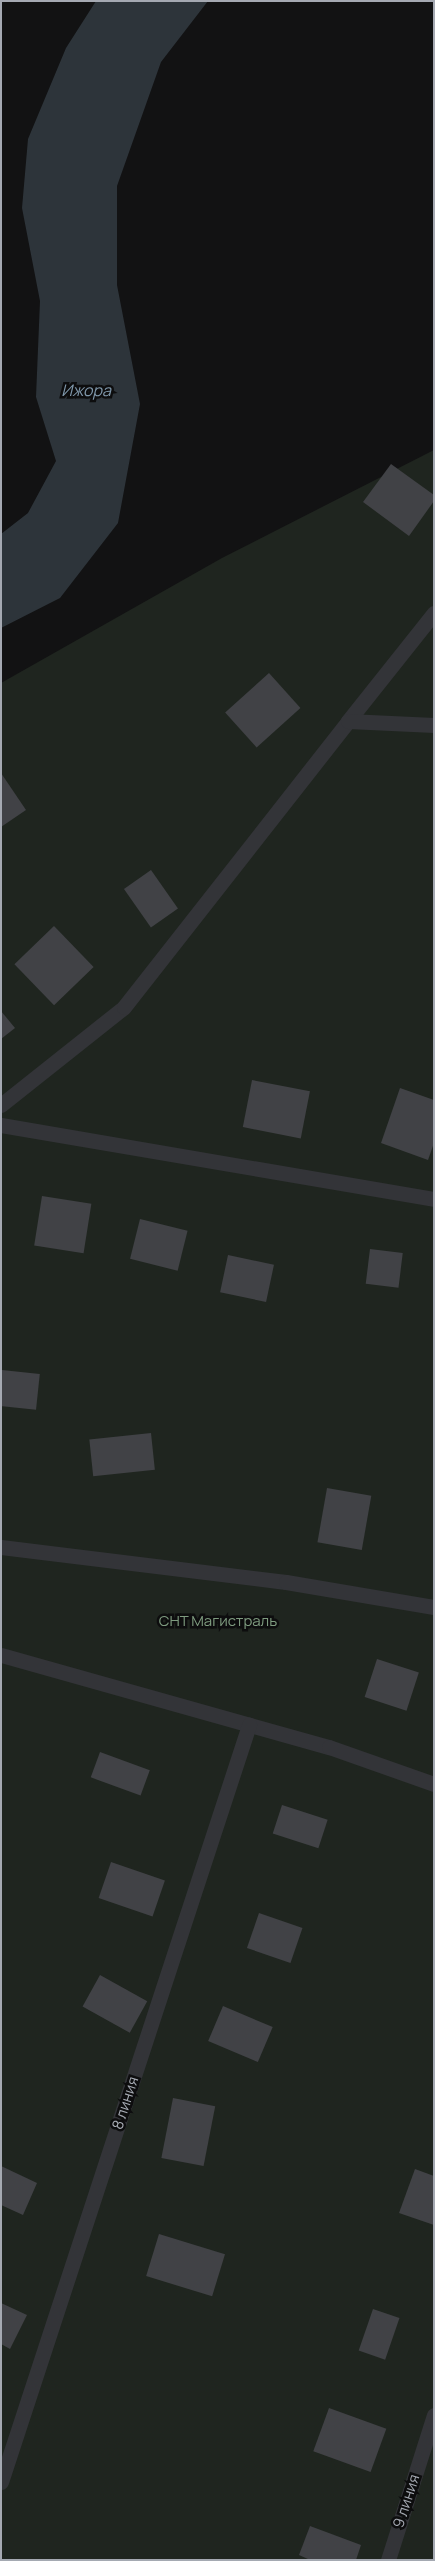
<!DOCTYPE html>
<html>
<head>
<meta charset="utf-8">
<style>
	body { margin:0 }
	#map { position:relative; width:435px; height:2561px; overflow:hidden; background:#121213; font-family:Manrope,sans-serif }
	div>[style] { position:absolute }
	.green>* { inset:0; background:#1f251f }
	.water>* { inset:0; background:#2d343a }
	.building>* { inset:0; background:#414246; transform-origin:0 0 }
	.lane>* { height:15px; margin:-7.5px; padding:0 7.5px; transform-origin:7.5px; border-radius:7.5px; background:#333438 }
	span { translate:-50% -50%; white-space:nowrap; text-align:center; line-height:1.15; -webkit-text-stroke:5px #0d0d0e; paint-order:stroke }
	.park-label { font-size:15px; color:#7e9b7f }
	.street-label { font-size:15px; color:#a5a9b2 }
	.water-label { font-size:16px; color:#7f97aa; font-style:italic }
	.frame { position:absolute; inset:0; border:2px solid #a5a9b2; pointer-events:none }
</style>
</head>
<body>
<div id="map">
	<div class="green">
		<i style="clip-path:polygon(434px 450px,434px 2560px,1px 2560px,1px 683px,222px 558px)"></i>
	</div>
	<div class="water">
		<i style="clip-path:polygon(96px 1px,208px 1px,161px 62px,117px 186px,117px 285px,140px 404px,118px 523px,60px 598px,1px 628px,1px 534px,28px 513px,56px 461px,36px 397px,40px 301px,22px 208px,28px 139px,66px 48px)"></i>
	</div>
	<div class="building">
		<i style="clip-path:polygon(391px 464px,434px 495px,434px 501px,409px 536px,363px 502px)"></i>
		<i style="left:269px;top:673px;width:47px;height:59px;rotate:48deg"></i>
		<i style="clip-path:polygon(1px 773px,26px 810px,1px 827px)"></i>
		<i style="left:151px;top:870px;width:47px;height:33px;rotate:55deg"></i>
		<i style="left:54px;top:926px;width:57px;height:55px;rotate:46deg"></i>
		<i style="clip-path:polygon(1px 1011px,15px 1028px,1px 1039px)"></i>
		<i style="left:252px;top:1080px;width:59px;height:48px;rotate:11deg"></i>
		<i style="clip-path:polygon(400px 1088px,434px 1100px,434px 1143px,428px 1160px,381px 1143px)"></i>
		<i style="left:42px;top:1196px;width:50px;height:50px;rotate:9deg"></i>
		<i style="left:140px;top:1219px;width:49px;height:41px;rotate:14deg"></i>
		<i style="left:370px;top:1249px;width:33px;height:35px;rotate:7deg"></i>
		<i style="left:228px;top:1255px;width:47px;height:38px;rotate:12deg"></i>
		<i style="left:2px;top:1370px;width:38px;height:36px;rotate:6deg"></i>
		<i style="left:151px;top:1433px;width:37px;height:62px;rotate:84deg"></i>
		<i style="left:327px;top:1488px;width:45px;height:55px;rotate:10deg"></i>
		<i style="left:377px;top:1659px;width:44px;height:40px;rotate:18deg"></i>
		<i style="left:100px;top:1752px;width:53px;height:27px;rotate:20deg"></i>
		<i style="left:282px;top:1805px;width:48px;height:30px;rotate:18deg"></i>
		<i style="left:111px;top:1862px;width:57px;height:38px;rotate:19deg"></i>
		<i style="left:259px;top:1913px;width:46px;height:37px;rotate:19deg"></i>
		<i style="left:100px;top:1975px;width:54px;height:36px;rotate:29deg"></i>
		<i style="left:223px;top:2006px;width:54px;height:38px;rotate:23deg"></i>
		<i style="left:173px;top:2098px;width:43px;height:61px;rotate:11deg"></i>
		<i style="clip-path:polygon(1px 2166px,37px 2183px,23px 2215px,1px 2205px)"></i>
		<i style="clip-path:polygon(415px 2169px,434px 2176px,434px 2225px,399px 2213px)"></i>
		<i style="left:159px;top:2234px;width:69px;height:44px;rotate:17deg"></i>
		<i style="clip-path:polygon(1px 2303px,27px 2315px,10px 2349px,1px 2344px)"></i>
		<i style="left:373px;top:2309px;width:28px;height:44px;rotate:19deg"></i>
		<i style="left:329px;top:2408px;width:61px;height:46px;rotate:20deg"></i>
		<i style="clip-path:polygon(310px 2526px,361px 2545px,356px 2560px,310px 2560px,299px 2555px)"></i>
	</div>
	<div class="lane">
		<i style="left:348px;top:721px;width:138px;rotate:-51.5deg"></i>
		<i style="left:1px;top:1105px;width:157px;rotate:-38.5deg"></i>
		<i style="left:124px;top:1007px;width:363px;rotate:-51.9deg"></i>
		<i style="left:348px;top:721px;width:86px;rotate:2.7deg"></i>
		<i style="left:1px;top:1125px;width:439px;rotate:9.7deg"></i>
		<i style="left:1px;top:1547px;width:287px;rotate:7deg"></i>
		<i style="left:286px;top:1582px;width:150px;rotate:9.6deg"></i>
		<i style="left:1px;top:1655px;width:341px;rotate:15.7deg"></i>
		<i style="left:329px;top:1747px;width:111px;rotate:19.4deg"></i>
		<i style="left:1px;top:2482px;width:797px;rotate:-71.86deg"></i>
		<i style="left:388px;top:2560px;width:152px;rotate:-72.4deg"></i>
	</div>
	<div class="park-label">
		<span style="left:218px;top:1621px">СНТ Магистраль</span>
	</div>
	<div class="street-label">
		<span style="left:125px;top:2103px;rotate:-72deg">8 линия</span>
		<span style="left:406px;top:2501px;rotate:-72deg">9 линия</span>
	</div>
	<div class="water-label">
		<span style="left:86px;top:390px">Ижора</span>
	</div>
	<div class="frame"></div>
</div>
</body>
</html>
